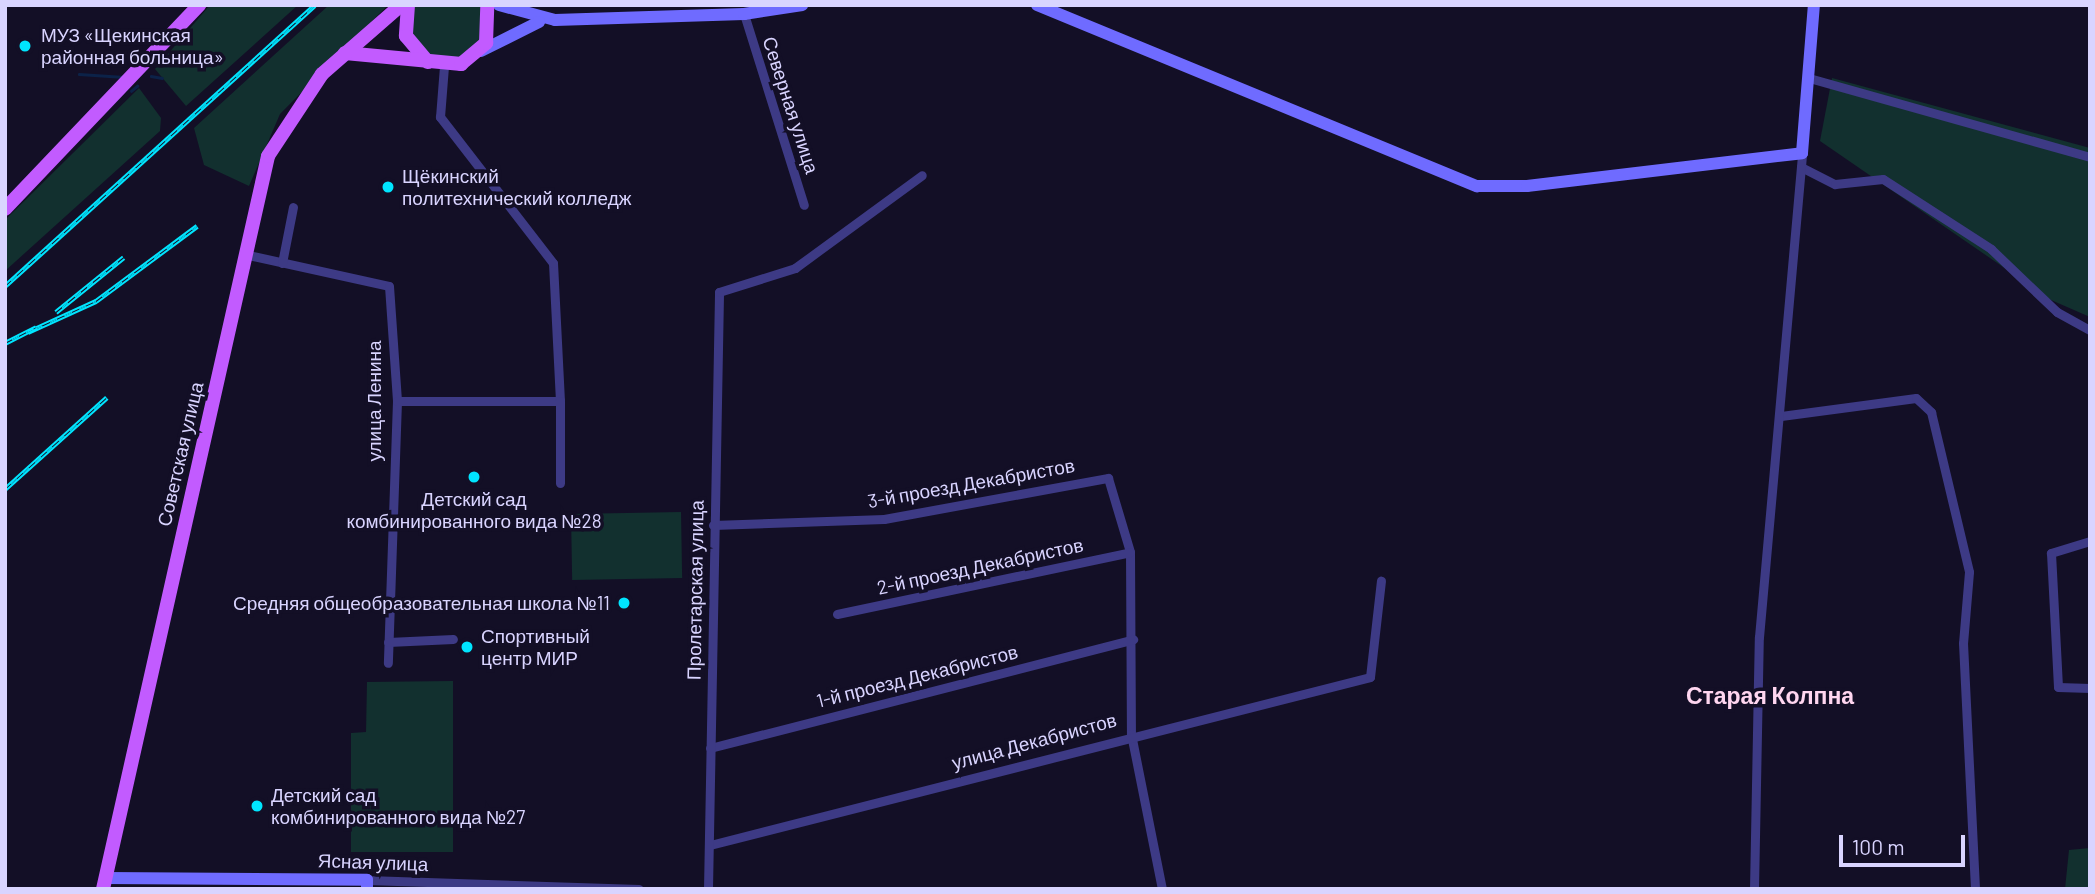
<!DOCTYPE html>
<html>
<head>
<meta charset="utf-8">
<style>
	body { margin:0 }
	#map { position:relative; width:2095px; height:894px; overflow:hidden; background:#130f26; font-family:Barlow,sans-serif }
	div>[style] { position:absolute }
	.green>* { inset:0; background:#12302f; transform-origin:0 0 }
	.stream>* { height:2.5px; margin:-1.25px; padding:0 1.25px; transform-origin:1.25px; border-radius:1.25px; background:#0c2248 }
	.street>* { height:9px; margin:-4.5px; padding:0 4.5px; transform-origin:4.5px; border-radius:4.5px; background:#3d3a85 }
	.secondary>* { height:12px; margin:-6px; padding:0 6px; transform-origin:6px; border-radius:6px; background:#6f6bff }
	.primary>* { height:14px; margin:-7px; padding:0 7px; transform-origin:7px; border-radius:7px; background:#c25bff }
	.rail>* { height:5px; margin-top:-2.5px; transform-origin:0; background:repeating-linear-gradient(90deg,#130f26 0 8px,#00e5ff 0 16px); box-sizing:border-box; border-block:2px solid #00e5ff }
	.dots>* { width:19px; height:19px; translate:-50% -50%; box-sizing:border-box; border:4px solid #130f26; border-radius:50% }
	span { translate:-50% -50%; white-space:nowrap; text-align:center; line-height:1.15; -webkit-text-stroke:7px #130f26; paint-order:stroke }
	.poi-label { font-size:19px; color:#d9d4ff }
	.left { translate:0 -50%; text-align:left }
	.right { translate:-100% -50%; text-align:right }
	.street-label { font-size:19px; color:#d9d4ff }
	.quarter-label { font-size:23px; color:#ffd6f0; font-weight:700 }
	.frame { position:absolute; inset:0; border:7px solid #d9d4ff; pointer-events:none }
	.scale { position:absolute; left:1839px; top:835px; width:126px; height:32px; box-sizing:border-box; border:4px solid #d9d4ff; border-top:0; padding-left:9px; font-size:21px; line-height:24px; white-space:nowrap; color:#d9d4ff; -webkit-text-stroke:5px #130f26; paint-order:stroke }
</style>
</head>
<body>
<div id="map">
	<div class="green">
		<i style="clip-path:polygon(210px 5px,298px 5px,186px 106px,155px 69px)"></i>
		<i style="clip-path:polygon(329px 5px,388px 5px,280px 114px,249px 186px,204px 165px,194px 128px)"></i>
		<i style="clip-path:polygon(414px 5px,481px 5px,481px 40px,459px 59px,430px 57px,411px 35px)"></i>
		<i style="clip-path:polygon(1832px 78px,2090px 148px,2090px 317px,2051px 300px,1820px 141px)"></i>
		<i style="clip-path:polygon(139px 88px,161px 118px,160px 131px,5px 271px,5px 220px)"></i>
		<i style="left:681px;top:512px;width:66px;height:110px;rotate:89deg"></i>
		<i style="clip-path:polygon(453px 681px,453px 852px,351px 852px,351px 733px,366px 732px,367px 682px)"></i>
		<i style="clip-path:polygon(2090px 848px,2090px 889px,2065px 889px,2069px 850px)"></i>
	</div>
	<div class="stream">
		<i style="left:79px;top:74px;width:45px;rotate:3.8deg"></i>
		<i style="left:151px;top:76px;width:11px;rotate:10deg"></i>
		<i style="left:131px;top:91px;width:8px;rotate:-40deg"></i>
	</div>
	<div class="street">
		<i style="left:744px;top:14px;width:200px;rotate:72.6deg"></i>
		<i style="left:1809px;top:78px;width:292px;rotate:15.7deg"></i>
		<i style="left:1801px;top:167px;width:38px;rotate:27deg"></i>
		<i style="left:1835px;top:184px;width:48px;rotate:-5.9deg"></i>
		<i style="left:1883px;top:179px;width:129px;rotate:32.9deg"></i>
		<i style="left:1991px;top:249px;width:91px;rotate:43.7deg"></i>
		<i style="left:2057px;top:312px;width:38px;rotate:29deg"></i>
		<i style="left:244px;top:254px;width:148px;rotate:12.4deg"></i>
		<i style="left:389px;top:286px;width:115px;rotate:86deg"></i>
		<i style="left:397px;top:401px;width:262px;rotate:92deg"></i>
		<i style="left:282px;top:263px;width:57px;rotate:-78.9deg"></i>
		<i style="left:397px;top:401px;width:163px"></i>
		<i style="left:560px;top:401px;width:138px;rotate:-92.9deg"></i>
		<i style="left:553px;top:263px;width:185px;rotate:-127.7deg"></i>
		<i style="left:440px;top:117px;width:51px;rotate:-85.5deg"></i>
		<i style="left:560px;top:401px;width:82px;rotate:90deg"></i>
		<i style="left:1781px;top:416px;width:136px;rotate:-7.6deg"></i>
		<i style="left:1916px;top:398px;width:21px;rotate:43deg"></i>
		<i style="left:1931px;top:412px;width:164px;rotate:76.6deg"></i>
		<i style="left:1969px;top:572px;width:71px;rotate:94.8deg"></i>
		<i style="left:1963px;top:643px;width:246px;rotate:87.2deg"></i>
		<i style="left:713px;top:525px;width:171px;rotate:-2deg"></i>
		<i style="left:884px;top:519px;width:228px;rotate:-10.4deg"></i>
		<i style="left:1108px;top:478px;width:77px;rotate:73.4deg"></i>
		<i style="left:1130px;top:552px;width:182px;rotate:89.7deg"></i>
		<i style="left:1131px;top:734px;width:158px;rotate:78.7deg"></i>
		<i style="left:2090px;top:541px;width:41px;rotate:162.9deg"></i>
		<i style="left:2051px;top:553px;width:134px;rotate:87deg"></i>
		<i style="left:2058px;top:687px;width:32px;rotate:2deg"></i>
		<i style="left:837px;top:614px;width:299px;rotate:-11.9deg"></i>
		<i style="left:388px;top:642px;width:65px;rotate:-2.6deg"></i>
		<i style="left:710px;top:748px;width:437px;rotate:-14.4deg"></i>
		<i style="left:710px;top:845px;width:681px;rotate:-14.28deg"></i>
		<i style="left:1370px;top:677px;width:97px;rotate:-83.5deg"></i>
		<i style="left:367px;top:880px;width:272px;rotate:1.9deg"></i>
		<i style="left:708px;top:889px;width:597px;rotate:-88.94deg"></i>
		<i style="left:719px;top:292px;width:80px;rotate:-17.5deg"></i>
		<i style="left:795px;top:268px;width:157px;rotate:-36.2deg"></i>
		<i style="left:1754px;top:889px;width:252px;rotate:-88.9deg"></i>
		<i style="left:1759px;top:637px;width:486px;rotate:-84.9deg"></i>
	</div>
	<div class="secondary">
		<i style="left:499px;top:5px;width:58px;rotate:15deg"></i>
		<i style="left:555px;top:20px;width:189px;rotate:-1.8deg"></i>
		<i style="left:744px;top:14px;width:59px;rotate:-8.8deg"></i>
		<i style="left:1037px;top:5px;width:476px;rotate:22.4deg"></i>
		<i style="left:1477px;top:186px;width:50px"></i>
		<i style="left:1527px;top:186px;width:277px;rotate:-6.8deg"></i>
		<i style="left:1802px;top:153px;width:148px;rotate:-85.4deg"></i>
		<i style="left:481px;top:51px;width:65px;rotate:-26.6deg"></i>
		<i style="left:105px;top:878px;width:262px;rotate:0.4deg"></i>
		<i style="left:367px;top:880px;width:9px;rotate:90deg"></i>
	</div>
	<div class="primary">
		<i style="left:408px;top:5px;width:31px;rotate:94deg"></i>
		<i style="left:406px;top:36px;width:34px;rotate:50deg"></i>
		<i style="left:345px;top:53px;width:117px;rotate:5.4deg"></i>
		<i style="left:461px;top:64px;width:33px;rotate:-40deg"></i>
		<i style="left:486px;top:43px;width:38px;rotate:-88deg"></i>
		<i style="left:5px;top:209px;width:282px;rotate:-46.4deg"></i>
		<i style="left:103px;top:889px;width:751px;rotate:-77.31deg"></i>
		<i style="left:268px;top:156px;width:98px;rotate:-56.6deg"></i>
		<i style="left:322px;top:74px;width:105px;rotate:-41.1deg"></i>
	</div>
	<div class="rail">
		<i style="left:5px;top:286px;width:418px;rotate:-42.2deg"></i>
		<i style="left:56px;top:312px;width:87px;rotate:-39deg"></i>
		<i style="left:28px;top:332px;width:75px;rotate:-24.5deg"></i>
		<i style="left:96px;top:301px;width:126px;rotate:-36.6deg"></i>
		<i style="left:5px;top:343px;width:35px;rotate:-27deg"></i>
		<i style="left:5px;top:489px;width:137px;rotate:-42deg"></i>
	</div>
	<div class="dots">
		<i style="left:25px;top:46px;background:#00e5ff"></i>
		<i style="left:388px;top:187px;background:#00e5ff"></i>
		<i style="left:474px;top:477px;background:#00e5ff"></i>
		<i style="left:624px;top:603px;background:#00e5ff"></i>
		<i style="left:467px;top:647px;background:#00e5ff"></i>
		<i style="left:257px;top:806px;background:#00e5ff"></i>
	</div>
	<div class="poi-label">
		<span class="left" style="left:41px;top:46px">МУЗ «Щекинская<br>районная больница»</span>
		<span class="left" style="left:402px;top:187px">Щёкинский<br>политехнический колледж</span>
		<span style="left:474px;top:510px">Детский сад<br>комбинированного вида №28</span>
		<span class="right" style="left:610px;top:603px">Средняя общеобразовательная школа №11</span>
		<span class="left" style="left:481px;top:647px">Спортивный<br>центр МИР</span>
		<span class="left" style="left:271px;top:806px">Детский сад<br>комбинированного вида №27</span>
	</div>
	<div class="street-label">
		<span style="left:791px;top:105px;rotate:72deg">Северная улица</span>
		<span style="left:374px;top:401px;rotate:-90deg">улица Ленина</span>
		<span style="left:180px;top:454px;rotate:-77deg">Советская улица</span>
		<span style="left:971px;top:483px;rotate:-10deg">3-й проезд Декабристов</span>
		<span style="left:980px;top:566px;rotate:-12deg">2-й проезд Декабристов</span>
		<span style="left:695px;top:590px;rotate:-89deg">Пролетарская улица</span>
		<span style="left:917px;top:676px;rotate:-14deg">1-й проезд Декабристов</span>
		<span style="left:1034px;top:741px;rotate:-15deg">улица Декабристов</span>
		<span style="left:373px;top:862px;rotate:2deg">Ясная улица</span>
	</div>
	<div class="quarter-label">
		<span style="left:1770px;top:695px">Старая Колпна</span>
	</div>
	<div class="frame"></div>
	<div class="scale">100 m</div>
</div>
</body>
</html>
